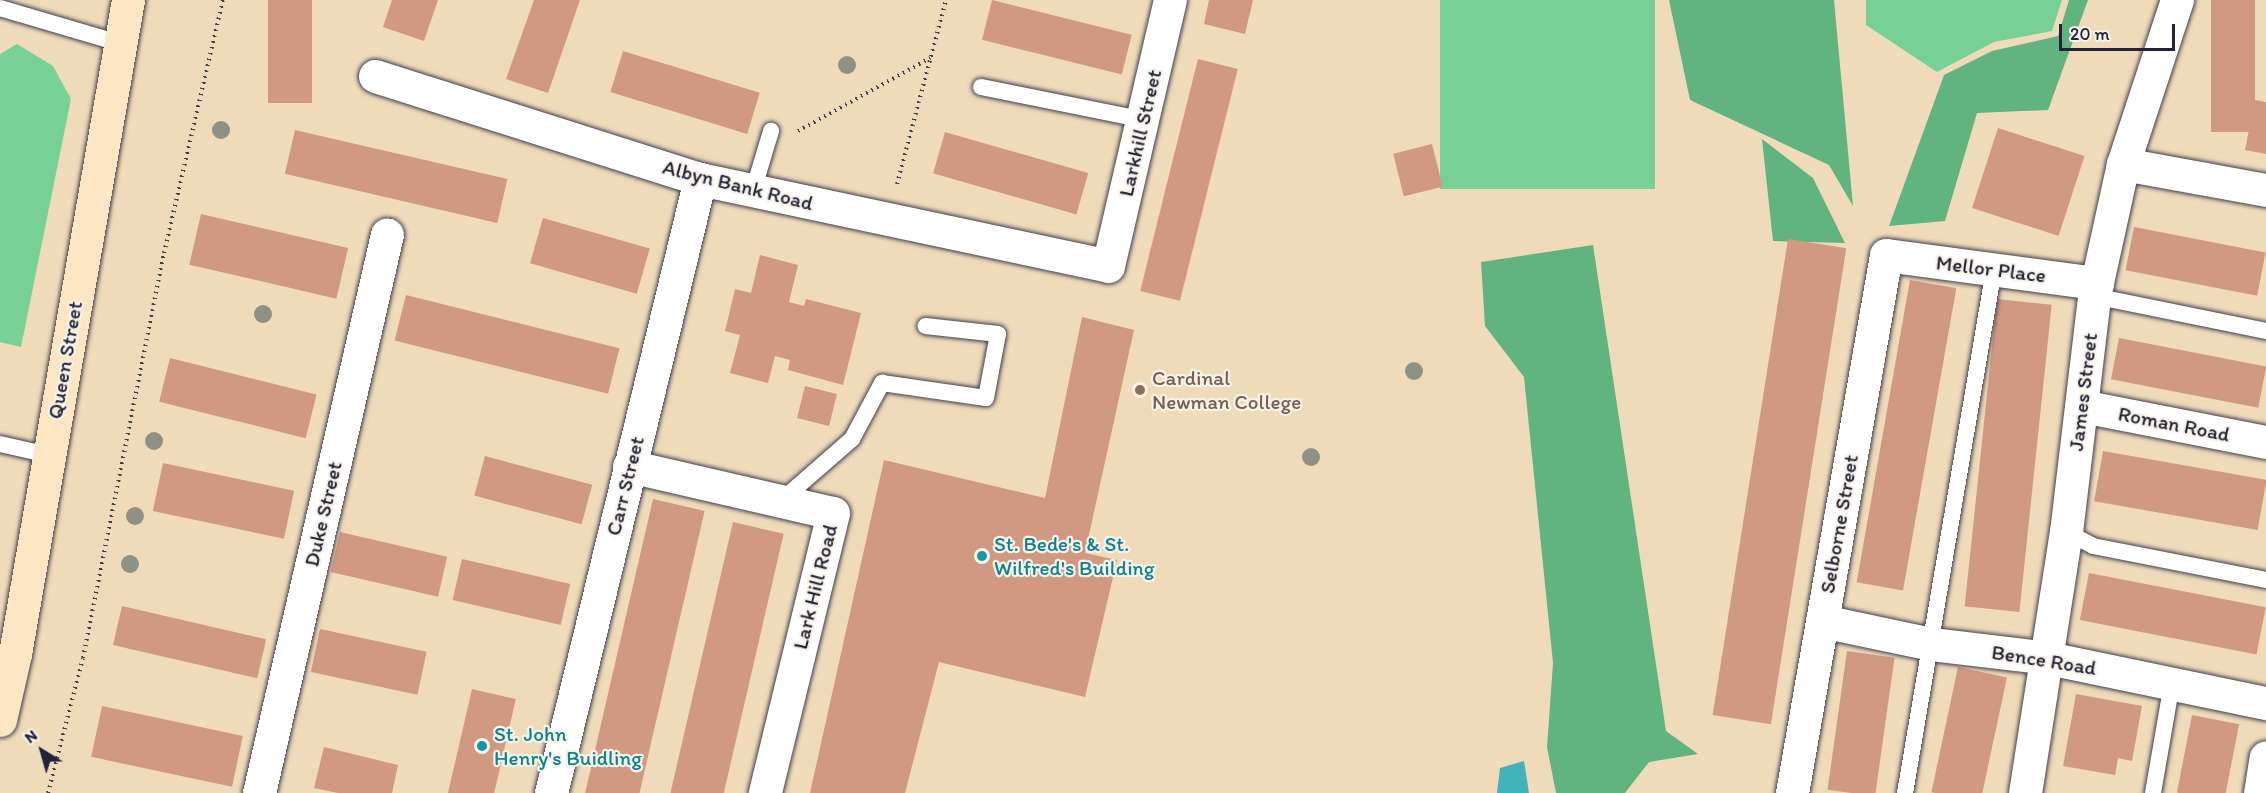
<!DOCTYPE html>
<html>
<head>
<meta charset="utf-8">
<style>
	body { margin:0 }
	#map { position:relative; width:2266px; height:793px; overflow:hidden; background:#efdbba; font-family:Itim,sans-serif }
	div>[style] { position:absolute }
	.green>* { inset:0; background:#77d197; transform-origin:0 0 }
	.forest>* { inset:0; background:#61b380 }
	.water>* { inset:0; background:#43b3bb }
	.building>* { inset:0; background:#d19981; transform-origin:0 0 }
	.path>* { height:4px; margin-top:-2px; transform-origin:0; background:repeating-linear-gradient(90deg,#413e4e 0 1.5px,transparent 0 6px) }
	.roads { filter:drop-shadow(0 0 2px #413e4e) drop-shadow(0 0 2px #413e4e) }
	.lane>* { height:16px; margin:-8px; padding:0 8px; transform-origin:8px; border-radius:8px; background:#fff }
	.street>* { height:33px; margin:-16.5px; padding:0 16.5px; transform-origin:16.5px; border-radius:16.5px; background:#fff }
	.secondary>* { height:33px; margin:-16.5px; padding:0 16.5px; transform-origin:16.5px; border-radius:16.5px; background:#fce6c4 }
	.trees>* { width:18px; height:18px; margin:-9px; border-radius:50%; background:#8d9284 }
	.dots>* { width:16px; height:16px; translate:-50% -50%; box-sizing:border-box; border:3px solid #f7f3e8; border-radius:50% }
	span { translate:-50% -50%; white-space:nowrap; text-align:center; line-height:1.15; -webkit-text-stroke:4.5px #f7f3e8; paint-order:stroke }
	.street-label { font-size:21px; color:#22223b }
	.education-label { font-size:21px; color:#785e54 }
	.left { translate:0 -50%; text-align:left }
	.culture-label { font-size:21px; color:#0d838f }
	.north { position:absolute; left:12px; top:721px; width:60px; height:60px; -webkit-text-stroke:4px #f7f3e8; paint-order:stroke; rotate:323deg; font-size:16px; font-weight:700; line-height:24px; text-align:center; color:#22223b }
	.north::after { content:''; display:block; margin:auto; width:21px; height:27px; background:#22223b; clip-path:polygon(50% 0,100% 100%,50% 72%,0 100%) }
	.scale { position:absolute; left:2059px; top:24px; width:116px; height:27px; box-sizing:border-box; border:3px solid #22223b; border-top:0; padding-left:8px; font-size:18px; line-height:21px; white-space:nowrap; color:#22223b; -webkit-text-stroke:4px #f7f3e8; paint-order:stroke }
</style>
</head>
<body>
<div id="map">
	<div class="green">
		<i style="left:1440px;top:0;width:215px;height:189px"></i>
		<i style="clip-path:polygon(1866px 0,2062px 0,2052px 31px,1994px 42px,1937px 72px,1866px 25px)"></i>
		<i style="clip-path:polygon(17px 44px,53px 66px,71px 99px,21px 347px,0 342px,0 54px)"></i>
	</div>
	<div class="forest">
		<i style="clip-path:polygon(1669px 0,1834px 0,1853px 206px,1829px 165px,1690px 100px)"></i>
		<i style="clip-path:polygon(2069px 0,2088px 0,2048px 110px,1977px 113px,1945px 221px,1889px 226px,1944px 75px,1992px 51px,2058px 36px)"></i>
		<i style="clip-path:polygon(1762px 139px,1813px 178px,1845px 243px,1773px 241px)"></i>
		<i style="clip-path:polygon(1593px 245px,1666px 731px,1698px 754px,1649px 762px,1625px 793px,1556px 793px,1547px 747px,1553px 663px,1524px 377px,1485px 326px,1481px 262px)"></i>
	</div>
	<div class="water">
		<i style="clip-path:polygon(1524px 761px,1529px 793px,1497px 793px,1500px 768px)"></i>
	</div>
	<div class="building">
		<i style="left:268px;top:0;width:44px;height:103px"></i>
		<i style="clip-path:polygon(392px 0,438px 0,424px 41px,383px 27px)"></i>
		<i style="clip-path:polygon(534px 0,580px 0,548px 93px,506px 79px)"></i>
		<i style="left:992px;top:0;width:144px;height:41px;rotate:14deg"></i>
		<i style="clip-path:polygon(1209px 0,1253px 0,1245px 34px,1204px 24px)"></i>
		<i style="left:2211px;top:0;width:44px;height:132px"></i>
		<i style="left:623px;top:51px;width:143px;height:43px;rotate:17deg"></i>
		<i style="left:1198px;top:59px;width:41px;height:239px;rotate:14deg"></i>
		<i style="clip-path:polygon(2255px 100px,2266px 102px,2266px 154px,2245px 150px)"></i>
		<i style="left:1998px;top:128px;width:91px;height:84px;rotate:18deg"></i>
		<i style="left:295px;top:130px;width:218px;height:45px;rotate:13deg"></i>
		<i style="left:945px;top:132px;width:149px;height:43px;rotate:16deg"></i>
		<i style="left:1432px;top:144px;width:44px;height:40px;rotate:76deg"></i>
		<i style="left:201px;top:214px;width:151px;height:52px;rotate:13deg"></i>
		<i style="left:543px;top:218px;width:111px;height:47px;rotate:16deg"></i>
		<i style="left:2134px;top:227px;width:134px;height:44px;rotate:11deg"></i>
		<i style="left:1788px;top:239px;width:59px;height:482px;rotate:9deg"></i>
		<i style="clip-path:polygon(760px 255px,798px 265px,789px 302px,804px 306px,806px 299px,861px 313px,843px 385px,788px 370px,790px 360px,775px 356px,768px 383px,730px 373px,740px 335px,725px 331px,735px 289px,751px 293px)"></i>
		<i style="left:1910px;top:280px;width:47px;height:307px;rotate:10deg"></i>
		<i style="left:406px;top:295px;width:220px;height:47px;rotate:14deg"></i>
		<i style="left:1997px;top:299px;width:55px;height:309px;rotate:6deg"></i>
		<i style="clip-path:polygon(1082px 317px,1134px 330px,1085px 553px,1117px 560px,1085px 697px,939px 662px,905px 793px,810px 793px,884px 460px,1045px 498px)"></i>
		<i style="left:2119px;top:338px;width:150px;height:42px;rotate:11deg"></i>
		<i style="left:170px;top:358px;width:151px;height:45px;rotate:14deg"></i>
		<i style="left:805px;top:386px;width:33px;height:33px;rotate:14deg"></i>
		<i style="left:2103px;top:451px;width:166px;height:51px;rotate:10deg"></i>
		<i style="left:485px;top:456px;width:111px;height:41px;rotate:15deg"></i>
		<i style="left:163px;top:463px;width:134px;height:49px;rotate:12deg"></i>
		<i style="left:653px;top:499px;width:53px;height:303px;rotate:13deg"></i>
		<i style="left:733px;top:522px;width:52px;height:278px;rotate:13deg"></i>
		<i style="left:340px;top:532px;width:110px;height:41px;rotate:13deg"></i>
		<i style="left:462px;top:559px;width:111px;height:42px;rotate:13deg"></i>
		<i style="left:2089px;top:573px;width:180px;height:48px;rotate:11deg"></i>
		<i style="left:122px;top:606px;width:148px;height:40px;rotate:13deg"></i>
		<i style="left:320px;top:629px;width:109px;height:44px;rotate:12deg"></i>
		<i style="left:1847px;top:651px;width:48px;height:140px;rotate:8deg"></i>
		<i style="left:1958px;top:667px;width:50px;height:128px;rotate:12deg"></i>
		<i style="left:472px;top:689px;width:45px;height:107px;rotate:13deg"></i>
		<i style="clip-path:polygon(2076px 694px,2142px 706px,2132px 761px,2118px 758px,2115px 775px,2063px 766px)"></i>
		<i style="left:102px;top:706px;width:144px;height:52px;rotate:12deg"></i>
		<i style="left:2192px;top:715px;width:48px;height:79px;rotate:11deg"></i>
		<i style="clip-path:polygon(324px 747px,398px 765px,392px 793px,338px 793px,314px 788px)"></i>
	</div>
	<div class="path">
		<i style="left:798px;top:131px;width:151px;rotate:-28.9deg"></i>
		<i style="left:897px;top:184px;width:190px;rotate:-75.1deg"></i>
		<i style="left:48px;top:793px;width:139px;rotate:-75.5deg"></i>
		<i style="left:83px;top:658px;width:413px;rotate:-78.7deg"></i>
		<i style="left:164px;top:253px;width:260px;rotate:-76.9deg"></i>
	</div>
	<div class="roads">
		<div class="lane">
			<i style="left:0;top:8px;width:124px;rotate:16.4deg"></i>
			<i style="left:981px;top:87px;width:166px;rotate:11.4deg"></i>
			<i style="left:753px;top:191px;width:63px;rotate:-73.3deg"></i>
			<i style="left:2094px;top:296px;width:176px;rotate:11.5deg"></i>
			<i style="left:0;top:444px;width:50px;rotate:12.7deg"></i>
			<i style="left:782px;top:500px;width:93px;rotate:-41.1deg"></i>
			<i style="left:852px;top:439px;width:64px;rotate:-61.8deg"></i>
			<i style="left:882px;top:383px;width:105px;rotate:8.2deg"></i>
			<i style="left:986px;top:398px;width:65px;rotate:-79.4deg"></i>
			<i style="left:998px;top:334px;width:73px;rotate:-173.7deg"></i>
			<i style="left:2066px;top:532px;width:30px;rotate:27deg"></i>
			<i style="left:2093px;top:546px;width:176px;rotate:11.1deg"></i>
			<i style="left:1905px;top:793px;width:532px;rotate:-80.36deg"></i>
			<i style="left:2153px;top:793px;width:112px;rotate:-80.2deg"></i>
		</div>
		<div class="street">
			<i style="left:375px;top:76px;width:341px;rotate:17.6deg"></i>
			<i style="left:700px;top:179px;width:417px;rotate:12deg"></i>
			<i style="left:1108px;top:266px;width:273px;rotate:-76.9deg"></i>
			<i style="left:2123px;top:164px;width:145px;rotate:10.3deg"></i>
			<i style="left:2082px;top:406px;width:187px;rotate:11.1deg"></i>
			<i style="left:629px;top:466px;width:209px;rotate:13deg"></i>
			<i style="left:833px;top:513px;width:288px;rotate:103.7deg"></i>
			<i style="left:1822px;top:621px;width:111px;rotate:11.9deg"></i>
			<i style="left:1931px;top:644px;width:118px;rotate:6.8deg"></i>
			<i style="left:2048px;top:658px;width:223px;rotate:11.7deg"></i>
			<i style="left:259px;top:793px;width:573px;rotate:-77.1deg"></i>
			<i style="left:551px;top:793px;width:632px;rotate:-76.36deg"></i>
			<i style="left:1792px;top:793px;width:546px;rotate:-80.09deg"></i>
			<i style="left:1886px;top:255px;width:213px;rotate:7.6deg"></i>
			<i style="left:2025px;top:793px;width:264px;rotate:-81.1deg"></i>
			<i style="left:2066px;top:532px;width:238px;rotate:-83.2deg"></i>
			<i style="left:2094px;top:296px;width:135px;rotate:-77.6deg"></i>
			<i style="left:2123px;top:164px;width:173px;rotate:-71.8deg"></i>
			<i style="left:2260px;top:793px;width:36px;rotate:-81deg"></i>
		</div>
		<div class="secondary">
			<i style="left:0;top:720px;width:68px;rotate:-77.2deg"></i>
			<i style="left:15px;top:654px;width:664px;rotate:-80.2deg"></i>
		</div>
	</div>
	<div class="trees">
		<i style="left:847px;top:65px"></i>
		<i style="left:221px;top:130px"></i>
		<i style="left:263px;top:314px"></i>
		<i style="left:1414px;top:371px"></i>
		<i style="left:154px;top:441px"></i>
		<i style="left:1311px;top:457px"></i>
		<i style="left:135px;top:516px"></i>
		<i style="left:130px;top:564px"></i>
	</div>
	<div class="dots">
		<i style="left:1140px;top:390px;background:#8d6e63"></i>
		<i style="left:982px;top:556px;background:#0f9aa8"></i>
		<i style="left:482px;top:746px;background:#0f9aa8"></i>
	</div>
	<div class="street-label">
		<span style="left:1140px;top:133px;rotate:-77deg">Larkhill Street</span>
		<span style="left:738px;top:185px;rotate:14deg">Albyn Bank Road</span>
		<span style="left:1991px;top:269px;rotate:7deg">Mellor Place</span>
		<span style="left:65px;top:360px;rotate:-80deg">Queen Street</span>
		<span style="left:2083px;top:392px;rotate:-83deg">James Street</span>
		<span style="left:2174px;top:424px;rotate:11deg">Roman Road</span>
		<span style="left:625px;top:486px;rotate:-76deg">Carr Street</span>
		<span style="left:323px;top:514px;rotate:-77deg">Duke Street</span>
		<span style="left:1839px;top:524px;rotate:-80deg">Selborne Street</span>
		<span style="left:815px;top:587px;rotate:-76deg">Lark Hill Road</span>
		<span style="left:2044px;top:660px;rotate:9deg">Bence Road</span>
	</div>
	<div class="education-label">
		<span class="left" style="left:1152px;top:390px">Cardinal<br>Newman College</span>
	</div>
	<div class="culture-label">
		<span class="left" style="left:994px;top:556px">St. Bede's &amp; St.<br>Wilfred's Building</span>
		<span class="left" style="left:494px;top:746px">St. John<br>Henry's Buidling</span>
	</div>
	<div class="north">N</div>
	<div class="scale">20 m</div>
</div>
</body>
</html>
